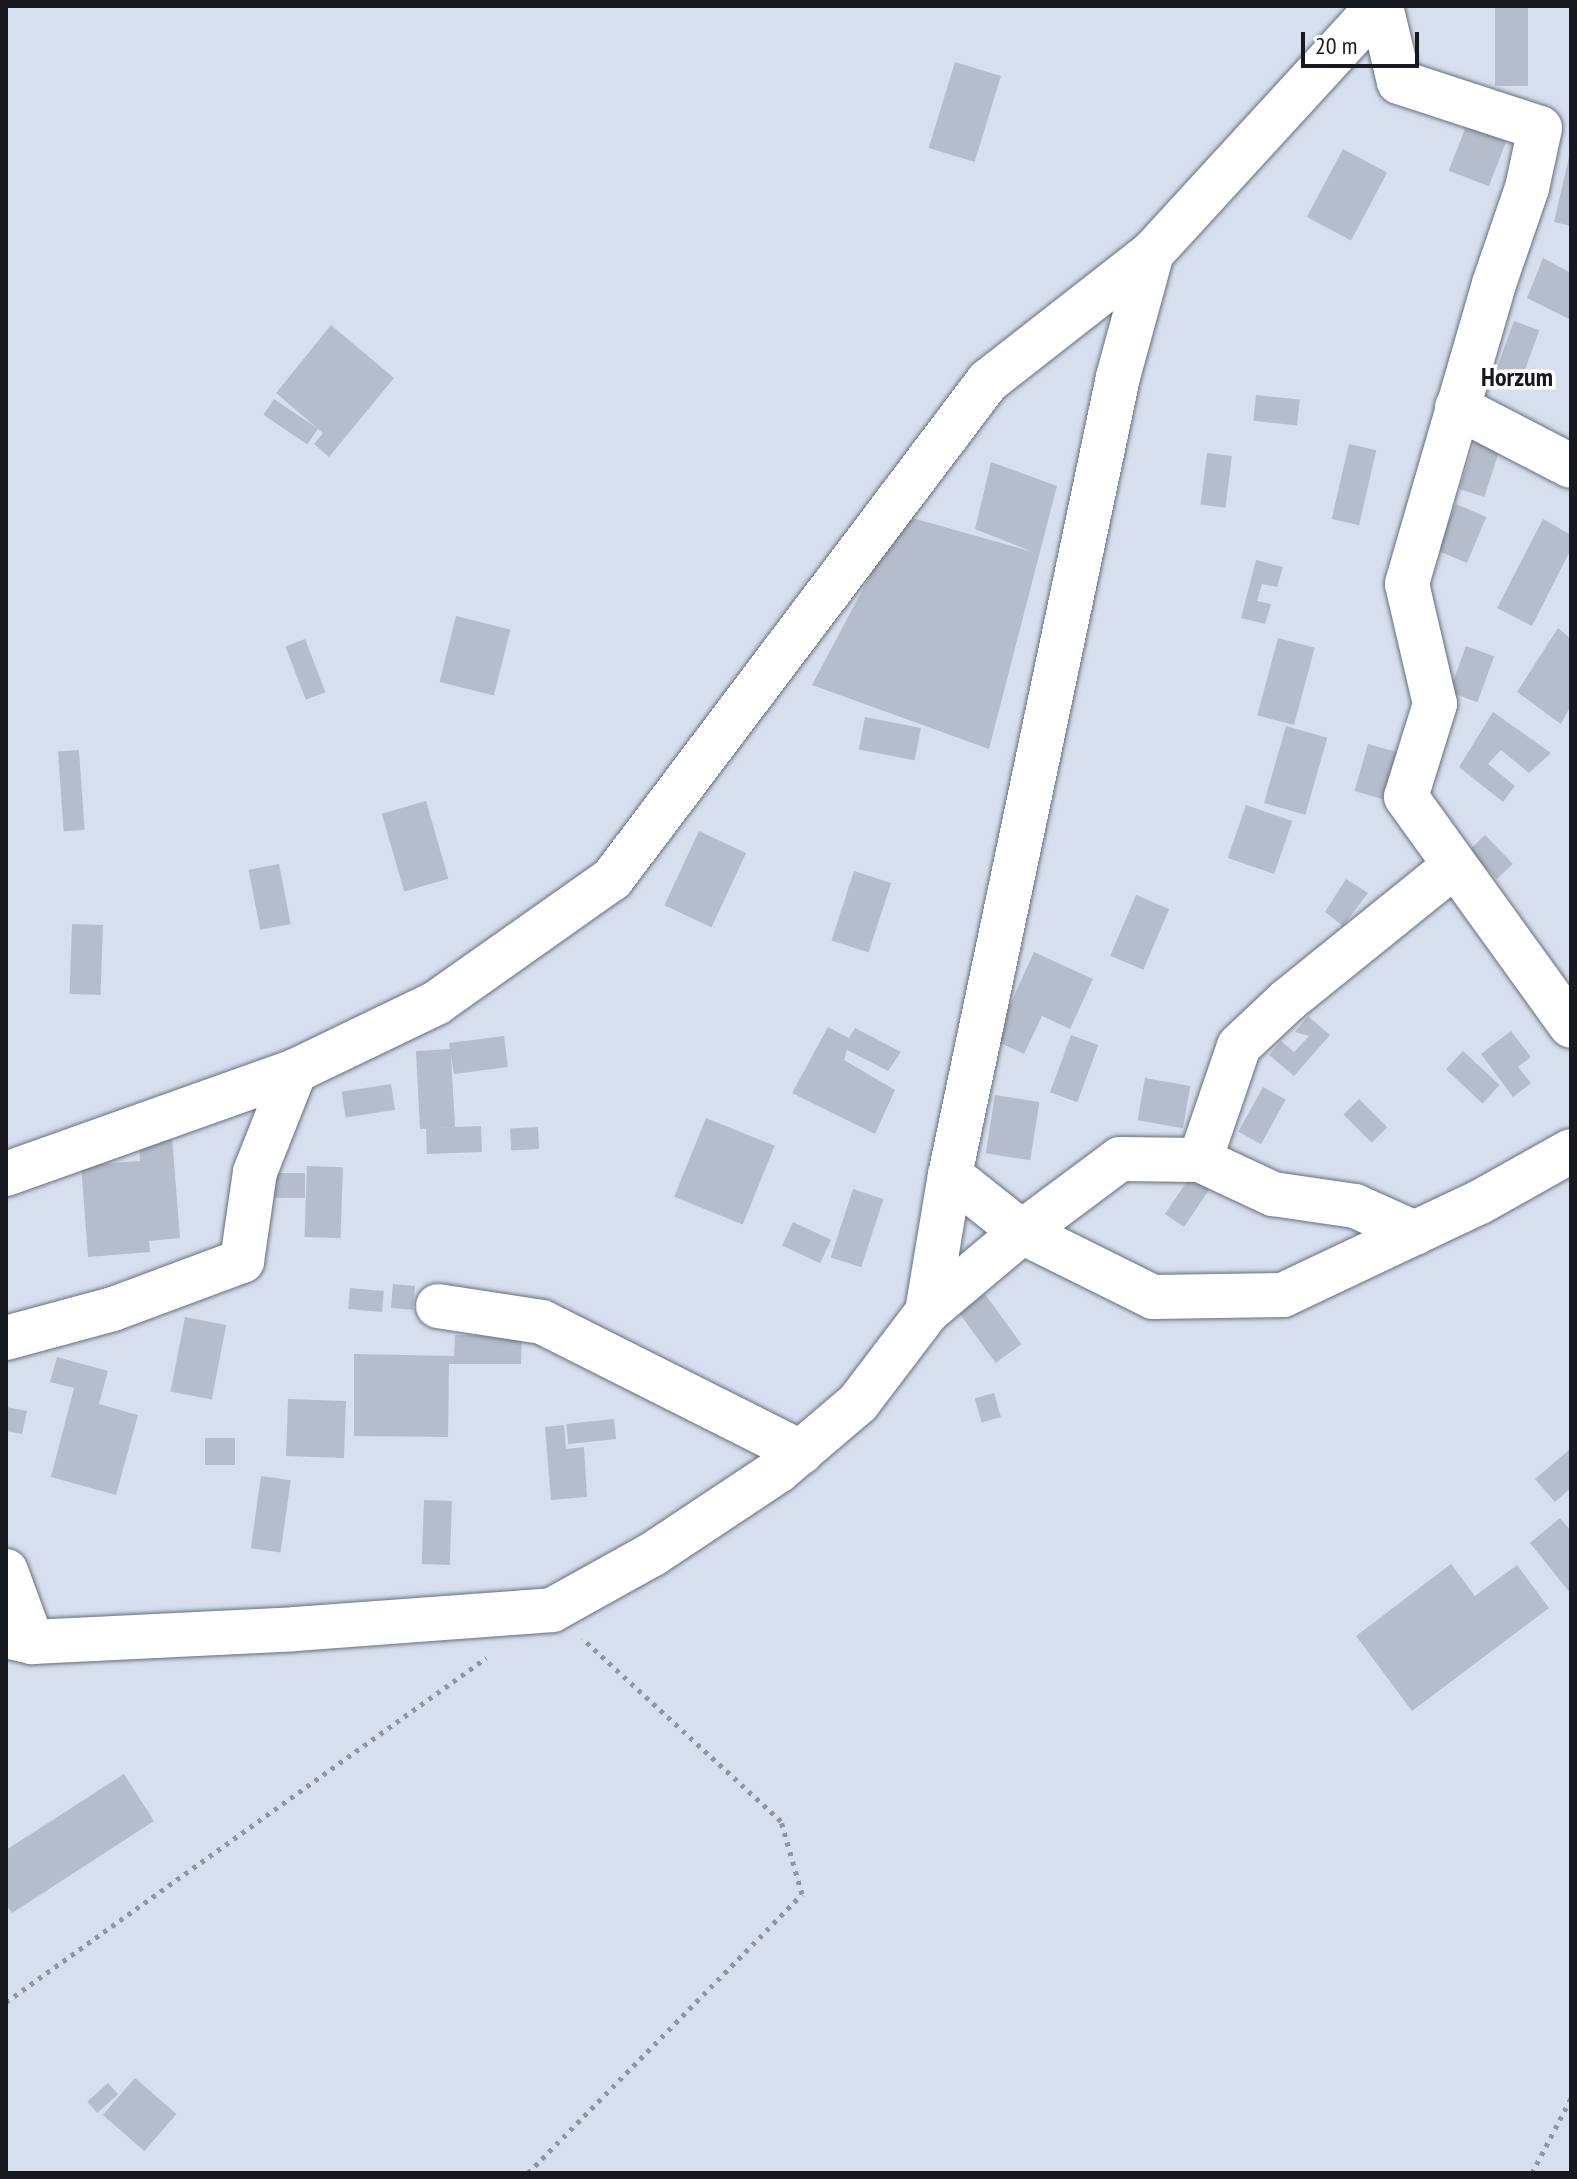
<!DOCTYPE html>
<html>
<head>
<meta charset="utf-8">
<style>
	body { margin:0 }
	#map { position:relative; width:1577px; height:2179px; overflow:hidden; background:#d7dfef; font-family:"PT Sans Narrow",sans-serif }
	div>[style] { position:absolute }
	.building>* { inset:0; background:#b5bdcc; transform-origin:0 0 }
	.path>* { height:5px; margin-top:-2.5px; transform-origin:0; background:repeating-linear-gradient(90deg,#8f95a1 0 4px,transparent 0 10px) }
	.roads { filter:drop-shadow(0 0 2px #676e7c) drop-shadow(0 0 2px #676e7c) }
	.minor>* { height:44px; margin:-22px; padding:0 22px; transform-origin:22px; border-radius:22px; background:#fff }
	.tertiary>* { height:44px; margin:-22px; padding:0 22px; transform-origin:22px; border-radius:22px; background:#fff }
	span { translate:-50% -50%; white-space:nowrap; text-align:center; line-height:1.15; -webkit-text-stroke:7px #fff; paint-order:stroke }
	.quarter-label { font-size:26px; color:#16191f; font-weight:700 }
	.frame { position:absolute; inset:0; border:8px solid #16191f; pointer-events:none }
	.scale { position:absolute; left:1301px; top:32px; width:118px; height:36px; box-sizing:border-box; border:4px solid #16191f; border-top:0; padding-left:10px; font-size:24px; line-height:28px; white-space:nowrap; color:#16191f; -webkit-text-stroke:6px #fff; paint-order:stroke }
</style>
</head>
<body>
<div id="map">
	<div class="building">
		<i style="left:1495px;top:6px;width:33px;height:80px"></i>
		<i style="left:955px;top:62px;width:48px;height:90px;rotate:17deg"></i>
		<i style="left:1466px;top:126px;width:43px;height:48px;rotate:21deg"></i>
		<i style="left:1343px;top:149px;width:50px;height:77px;rotate:28deg"></i>
		<i style="clip-path:polygon(1570px 153px,1571px 153px,1571px 226px,1554px 222px)"></i>
		<i style="clip-path:polygon(1543px 258px,1571px 273px,1571px 320px,1527px 298px)"></i>
		<i style="left:1514px;top:321px;width:27px;height:59px;rotate:20deg"></i>
		<i style="clip-path:polygon(331px 325px,394px 378px,329px 457px,314px 444px,323px 433px,276px 393px)"></i>
		<i style="left:1256px;top:395px;width:44px;height:26px;rotate:6deg"></i>
		<i style="left:274px;top:399px;width:53px;height:19px;rotate:34deg"></i>
		<i style="left:1479px;top:429px;width:26px;height:63px;rotate:18deg"></i>
		<i style="left:1349px;top:444px;width:28px;height:77px;rotate:13deg"></i>
		<i style="left:1207px;top:453px;width:25px;height:52px;rotate:7deg"></i>
		<i style="clip-path:polygon(991px 462px,1057px 486px,989px 749px,812px 685px,902px 515px,1033px 552px,975px 529px)"></i>
		<i style="left:1456px;top:504px;width:33px;height:50px;rotate:23deg"></i>
		<i style="clip-path:polygon(1543px 519px,1571px 535px,1571px 549px,1532px 626px,1497px 608px)"></i>
		<i style="clip-path:polygon(1256px 560px,1283px 567px,1277px 587px,1262px 584px,1257px 601px,1271px 604px,1265px 624px,1241px 618px)"></i>
		<i style="left:456px;top:616px;width:56px;height:68px;rotate:14deg"></i>
		<i style="clip-path:polygon(1558px 628px,1571px 639px,1571px 705px,1561px 724px,1517px 692px)"></i>
		<i style="left:1278px;top:638px;width:38px;height:80px;rotate:15deg"></i>
		<i style="left:305px;top:639px;width:57px;height:21px;rotate:69deg"></i>
		<i style="left:1466px;top:646px;width:30px;height:49px;rotate:20deg"></i>
		<i style="clip-path:polygon(1493px 712px,1551px 753px,1529px 773px,1501px 750px,1488px 764px,1515px 786px,1503px 802px,1459px 767px)"></i>
		<i style="left:865px;top:717px;width:57px;height:33px;rotate:11deg"></i>
		<i style="left:1286px;top:726px;width:43px;height:80px;rotate:16deg"></i>
		<i style="left:1368px;top:744px;width:33px;height:49px;rotate:16deg"></i>
		<i style="left:79px;top:750px;width:80px;height:21px;rotate:86deg"></i>
		<i style="left:426px;top:801px;width:81px;height:46px;rotate:74deg"></i>
		<i style="left:1246px;top:805px;width:49px;height:56px;rotate:19deg"></i>
		<i style="left:699px;top:831px;width:52px;height:82px;rotate:25deg"></i>
		<i style="left:1485px;top:835px;width:40px;height:22px;rotate:46deg"></i>
		<i style="left:279px;top:864px;width:61px;height:31px;rotate:79deg"></i>
		<i style="left:854px;top:871px;width:39px;height:73px;rotate:18deg"></i>
		<i style="clip-path:polygon(1346px 879px,1368px 893px,1343px 926px,1325px 912px)"></i>
		<i style="left:1136px;top:895px;width:36px;height:66px;rotate:23deg"></i>
		<i style="left:72px;top:924px;width:31px;height:70px;rotate:2deg"></i>
		<i style="clip-path:polygon(1034px 952px,1093px 979px,1070px 1029px,1042px 1016px,1024px 1054px,994px 1040px)"></i>
		<i style="clip-path:polygon(1308px 1016px,1330px 1035px,1294px 1076px,1269px 1055px,1281px 1041px,1294px 1052px,1309px 1036px,1295px 1032px)"></i>
		<i style="clip-path:polygon(828px 1027px,849px 1038px,855px 1028px,901px 1052px,888px 1071px,847px 1050px,844px 1060px,895px 1090px,875px 1134px,792px 1093px)"></i>
		<i style="clip-path:polygon(1511px 1031px,1531px 1057px,1518px 1067px,1531px 1083px,1513px 1097px,1481px 1054px)"></i>
		<i style="left:1071px;top:1035px;width:29px;height:61px;rotate:20deg"></i>
		<i style="clip-path:polygon(504px 1036px,508px 1067px,454px 1074px,451px 1056px,455px 1127px,420px 1129px,416px 1051px,450px 1049px,449px 1043px)"></i>
		<i style="left:1463px;top:1051px;width:50px;height:25px;rotate:43deg"></i>
		<i style="left:1145px;top:1078px;width:46px;height:43px;rotate:10deg"></i>
		<i style="left:391px;top:1084px;width:26px;height:50px;rotate:81deg"></i>
		<i style="left:1263px;top:1087px;width:26px;height:51px;rotate:29deg"></i>
		<i style="left:995px;top:1095px;width:45px;height:59px;rotate:9deg"></i>
		<i style="left:1359px;top:1099px;width:40px;height:22px;rotate:45deg"></i>
		<i style="left:706px;top:1118px;width:74px;height:85px;rotate:22deg"></i>
		<i style="left:481px;top:1126px;width:26px;height:55px;rotate:88deg"></i>
		<i style="left:538px;top:1127px;width:22px;height:28px;rotate:87deg"></i>
		<i style="clip-path:polygon(172px 1137px,180px 1238px,149px 1241px,150px 1252px,88px 1257px,81px 1165px,140px 1161px,139px 1140px)"></i>
		<i style="left:307px;top:1166px;width:36px;height:71px;rotate:2deg"></i>
		<i style="left:1194px;top:1171px;width:23px;height:52px;rotate:34deg"></i>
		<i style="left:273px;top:1173px;width:32px;height:25px"></i>
		<i style="left:853px;top:1189px;width:32px;height:72px;rotate:18deg"></i>
		<i style="left:793px;top:1222px;width:42px;height:26px;rotate:25deg"></i>
		<i style="left:393px;top:1284px;width:22px;height:24px;rotate:5deg"></i>
		<i style="left:350px;top:1288px;width:34px;height:21px;rotate:5deg"></i>
		<i style="left:985px;top:1294px;width:62px;height:32px;rotate:54deg"></i>
		<i style="left:185px;top:1317px;width:42px;height:76px;rotate:11deg"></i>
		<i style="clip-path:polygon(455px 1335px,522px 1336px,521px 1364px,449px 1364px,448px 1437px,354px 1436px,354px 1354px,454px 1356px)"></i>
		<i style="clip-path:polygon(57px 1357px,108px 1371px,99px 1404px,138px 1415px,116px 1495px,51px 1477px,74px 1388px,50px 1382px)"></i>
		<i style="left:994px;top:1393px;width:25px;height:20px;rotate:74deg"></i>
		<i style="left:288px;top:1399px;width:58px;height:57px;rotate:2deg"></i>
		<i style="clip-path:polygon(6px 1407px,27px 1411px,22px 1434px,6px 1431px)"></i>
		<i style="left:614px;top:1419px;width:20px;height:48px;rotate:84deg"></i>
		<i style="clip-path:polygon(564px 1425px,566px 1449px,584px 1447px,587px 1497px,551px 1500px,545px 1427px)"></i>
		<i style="left:205px;top:1438px;width:30px;height:27px"></i>
		<i style="clip-path:polygon(1569px 1450px,1571px 1488px,1555px 1502px,1535px 1479px)"></i>
		<i style="left:261px;top:1476px;width:30px;height:73px;rotate:8deg"></i>
		<i style="left:424px;top:1500px;width:28px;height:64px;rotate:2deg"></i>
		<i style="clip-path:polygon(1560px 1518px,1571px 1531px,1571px 1594px,1530px 1543px)"></i>
		<i style="clip-path:polygon(1451px 1564px,1475px 1596px,1517px 1565px,1549px 1608px,1412px 1711px,1356px 1636px)"></i>
		<i style="clip-path:polygon(124px 1774px,154px 1821px,12px 1913px,6px 1904px,6px 1850px)"></i>
		<i style="left:135px;top:2078px;width:55px;height:49px;rotate:41deg"></i>
		<i style="left:108px;top:2083px;width:15px;height:28px;rotate:48deg"></i>
	</div>
	<div class="path">
		<i style="left:6px;top:2002px;width:591px;rotate:-35.63deg"></i>
		<i style="left:528px;top:2173px;width:391px;rotate:-45.5deg"></i>
		<i style="left:802px;top:1894px;width:76px;rotate:-106deg"></i>
		<i style="left:781px;top:1821px;width:270px;rotate:-137.4deg"></i>
		<i style="left:1532px;top:2173px;width:85px;rotate:-62.5deg"></i>
	</div>
	<div class="roads">
		<div class="minor">
			<i style="left:1381px;top:6px;width:78px;rotate:76.7deg"></i>
			<i style="left:1399px;top:82px;width:148px;rotate:18.1deg"></i>
			<i style="left:1540px;top:128px;width:61px;rotate:102.2deg"></i>
			<i style="left:1527px;top:188px;width:102px;rotate:109deg"></i>
			<i style="left:1494px;top:284px;width:312px;rotate:106.2deg"></i>
			<i style="left:1407px;top:584px;width:123px;rotate:76.9deg"></i>
			<i style="left:1435px;top:704px;width:97px;rotate:107.3deg"></i>
			<i style="left:1406px;top:797px;width:282px;rotate:54.2deg"></i>
			<i style="left:1457px;top:407px;width:128px;rotate:27.4deg"></i>
			<i style="left:1200px;top:1160px;width:120px;rotate:-71.1deg"></i>
			<i style="left:1239px;top:1046px;width:67px;rotate:-43.2deg"></i>
			<i style="left:1288px;top:1000px;width:212px;rotate:-38.9deg"></i>
			<i style="left:950px;top:1175px;width:92px;rotate:38.4deg"></i>
			<i style="left:1022px;top:1232px;width:122px;rotate:-36.7deg"></i>
			<i style="left:1120px;top:1159px;width:80px;rotate:0.7deg"></i>
			<i style="left:1200px;top:1160px;width:81px;rotate:25deg"></i>
			<i style="left:1273px;top:1194px;width:83px;rotate:8.3deg"></i>
			<i style="left:1355px;top:1206px;width:66px;rotate:24.2deg"></i>
			<i style="left:438px;top:1306px;width:105px;rotate:8.7deg"></i>
			<i style="left:542px;top:1322px;width:290px;rotate:26.7deg"></i>
			<i style="left:927px;top:1312px;width:124px;rotate:-40.1deg"></i>
			<i style="left:1022px;top:1232px;width:146px;rotate:26.4deg"></i>
			<i style="left:1153px;top:1297px;width:130px;rotate:-0.9deg"></i>
			<i style="left:1283px;top:1295px;width:218px;rotate:-25.3deg"></i>
			<i style="left:1480px;top:1202px;width:104px;rotate:-29.3deg"></i>
			<i style="left:6px;top:1338px;width:111px;rotate:-15.2deg"></i>
			<i style="left:113px;top:1309px;width:138px;rotate:-20.4deg"></i>
			<i style="left:242px;top:1261px;width:90px;rotate:-81.7deg"></i>
			<i style="left:255px;top:1172px;width:109px;rotate:-68.4deg"></i>
			<i style="left:6px;top:1571px;width:76px;rotate:69.9deg"></i>
			<i style="left:6px;top:1636px;width:27px;rotate:13deg"></i>
			<i style="left:32px;top:1642px;width:263px;rotate:-2.8deg"></i>
			<i style="left:295px;top:1629px;width:258px;rotate:-4.2deg"></i>
			<i style="left:552px;top:1610px;width:115px;rotate:-29deg"></i>
			<i style="left:653px;top:1554px;width:150px;rotate:-33.6deg"></i>
			<i style="left:778px;top:1471px;width:105px;rotate:-40.4deg"></i>
			<i style="left:858px;top:1403px;width:114px;rotate:-52.8deg"></i>
			<i style="left:927px;top:1312px;width:139px;rotate:-80.5deg"></i>
			<i style="left:950px;top:1175px;width:815px;rotate:-78.11deg"></i>
			<i style="left:1118px;top:377px;width:129px;rotate:-74.7deg"></i>
		</div>
		<div class="tertiary">
			<i style="left:6px;top:1174px;width:307px;rotate:-19.6deg"></i>
			<i style="left:295px;top:1071px;width:157px;rotate:-25.7deg"></i>
			<i style="left:436px;top:1003px;width:215px;rotate:-35.2deg"></i>
			<i style="left:612px;top:879px;width:624px;rotate:-52.95deg"></i>
			<i style="left:988px;top:381px;width:208px;rotate:-38deg"></i>
			<i style="left:1152px;top:253px;width:335px;rotate:-47.5deg"></i>
		</div>
	</div>
	<div class="quarter-label">
		<span style="left:1517px;top:377px">Horzum</span>
	</div>
	<div class="frame"></div>
	<div class="scale">20 m</div>
</div>
</body>
</html>
